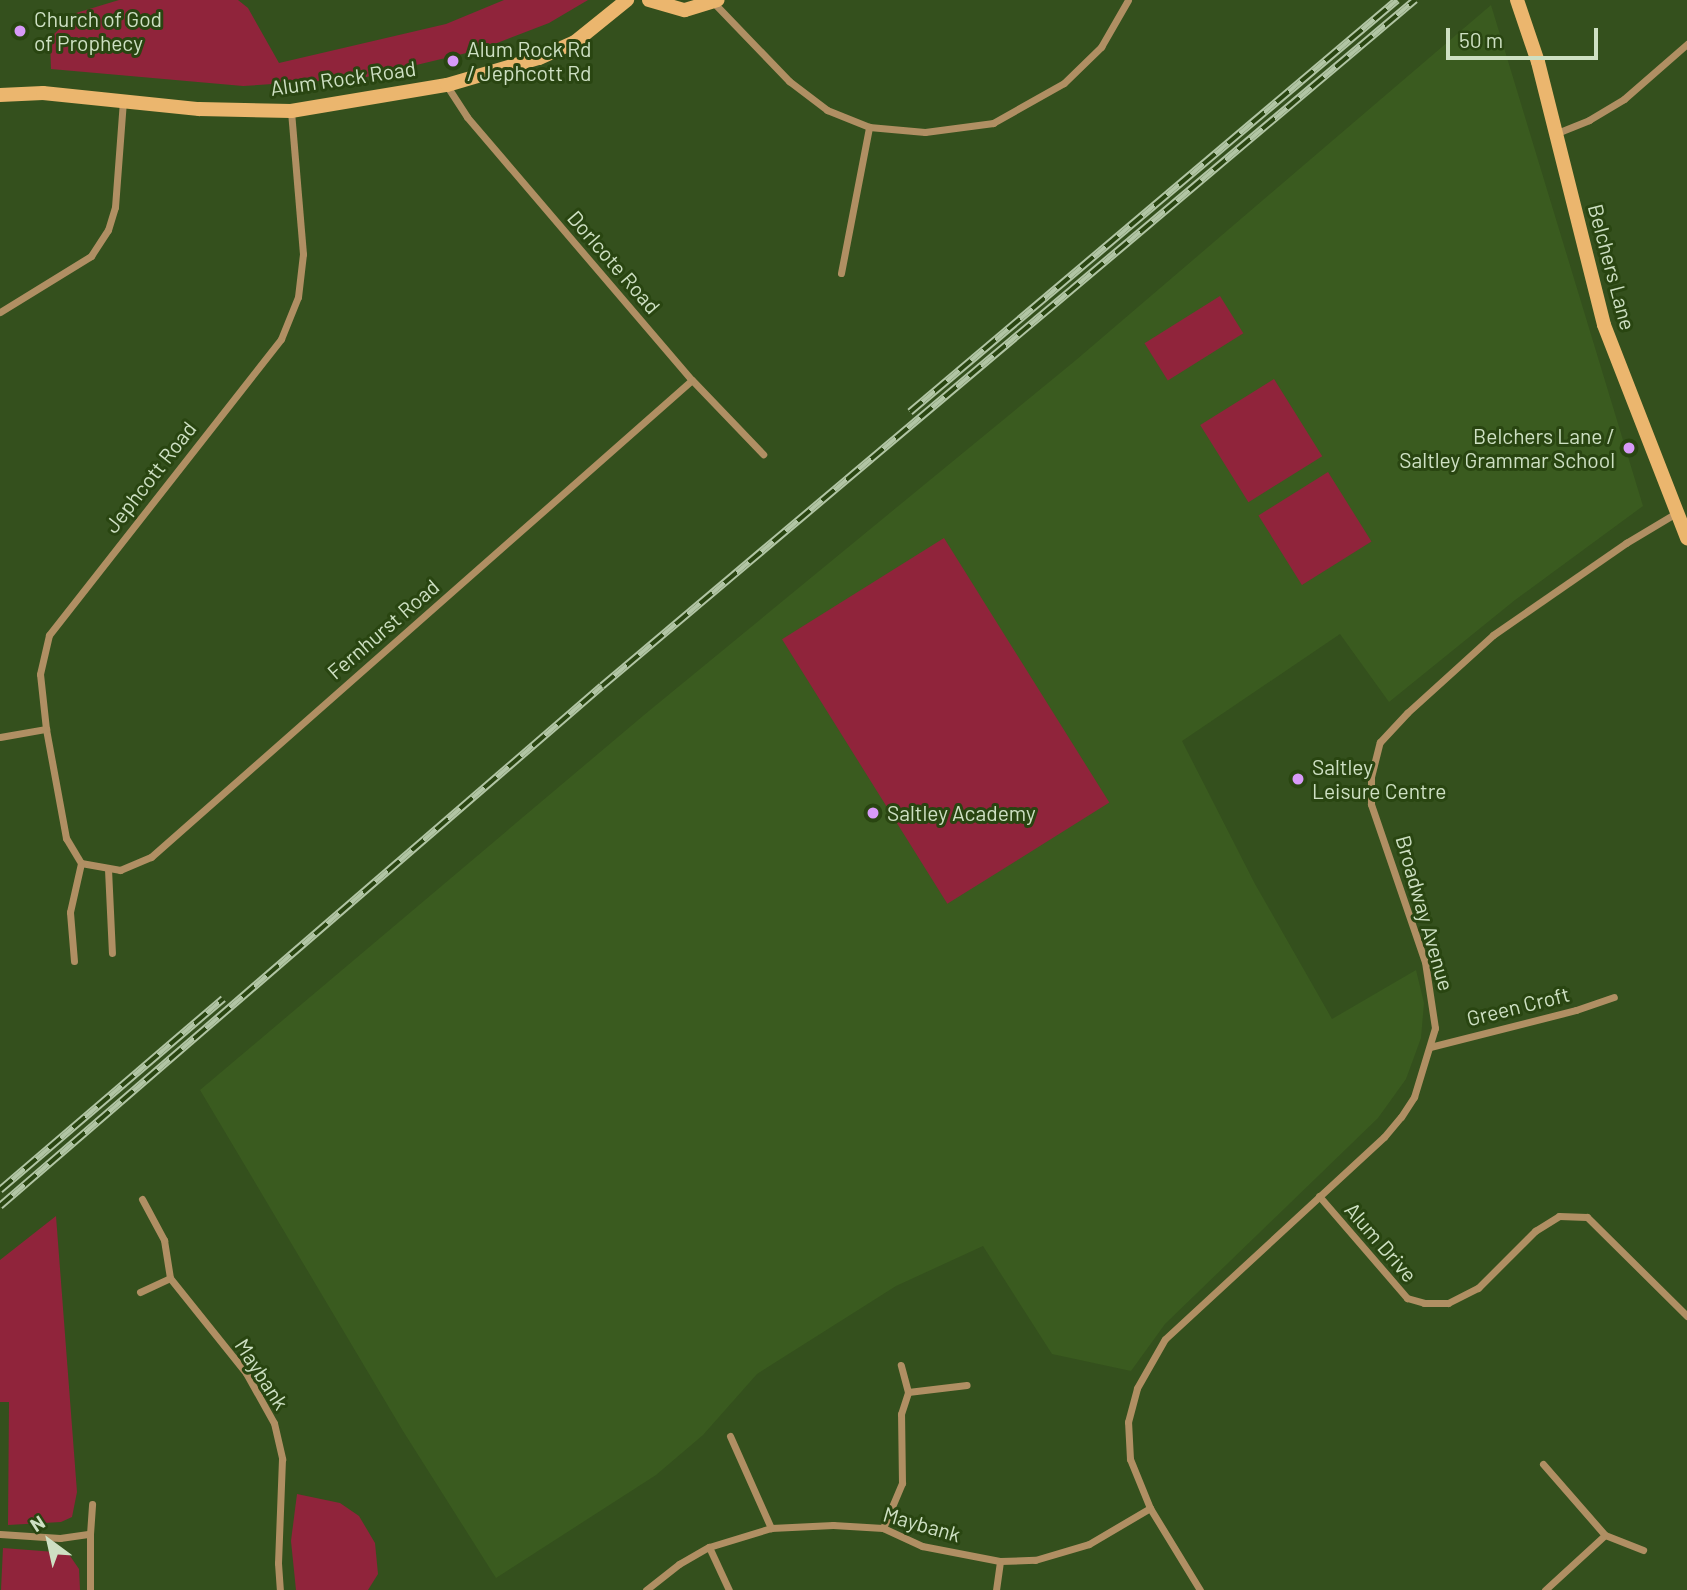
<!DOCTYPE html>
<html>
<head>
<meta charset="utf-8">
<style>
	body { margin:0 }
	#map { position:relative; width:1687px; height:1590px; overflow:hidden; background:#34501d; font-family:Barlow,sans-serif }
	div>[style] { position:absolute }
	.built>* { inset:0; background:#3a5b1f }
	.green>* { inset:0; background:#90243b; transform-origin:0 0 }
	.street>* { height:7px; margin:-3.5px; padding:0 3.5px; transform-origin:3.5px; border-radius:3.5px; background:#b08f63 }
	.secondary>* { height:14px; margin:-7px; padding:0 7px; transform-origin:7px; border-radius:7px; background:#ebb66e }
	.rail>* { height:8px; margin-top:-4px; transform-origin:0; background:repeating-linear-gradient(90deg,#294511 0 16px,#b1c5a4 0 32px); box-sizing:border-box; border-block:2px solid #b1c5a4 }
	.dots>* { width:19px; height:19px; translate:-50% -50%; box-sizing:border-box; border:4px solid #294511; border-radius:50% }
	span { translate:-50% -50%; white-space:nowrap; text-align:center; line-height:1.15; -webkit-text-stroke:6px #294511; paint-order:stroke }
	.poi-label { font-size:21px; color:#cee0c3 }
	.left { translate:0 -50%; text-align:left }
	.right { translate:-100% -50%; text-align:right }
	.street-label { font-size:21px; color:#cee0c3 }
	.north { position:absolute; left:14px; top:1506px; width:70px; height:70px; -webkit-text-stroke:5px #294511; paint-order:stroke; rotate:327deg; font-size:19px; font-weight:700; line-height:28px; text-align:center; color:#cee0c3 }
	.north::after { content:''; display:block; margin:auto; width:24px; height:32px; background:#cee0c3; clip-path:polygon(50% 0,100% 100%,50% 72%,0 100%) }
	.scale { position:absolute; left:1446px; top:28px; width:152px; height:32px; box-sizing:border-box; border:4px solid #cee0c3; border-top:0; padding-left:9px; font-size:21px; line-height:24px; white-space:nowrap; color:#cee0c3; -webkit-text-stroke:5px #294511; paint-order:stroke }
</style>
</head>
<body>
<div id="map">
	<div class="built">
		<i style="clip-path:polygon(1491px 5px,1643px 506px,1515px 600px,1389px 702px,1340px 634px,1182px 741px,1255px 884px,1332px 1019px,1416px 970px,1424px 1003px,1421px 1038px,1406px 1079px,1378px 1118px,1165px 1324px,1131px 1371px,1052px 1354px,983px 1246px,896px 1286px,757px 1374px,703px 1435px,656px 1475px,496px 1578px,403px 1431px,200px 1090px,644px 715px,1076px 360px)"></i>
	</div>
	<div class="green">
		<i style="clip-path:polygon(119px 0,238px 0,248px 8px,279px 63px,446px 24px,504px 0,588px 0,549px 23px,479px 50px,362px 78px,243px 86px,51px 69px,50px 38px,76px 13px)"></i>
		<i style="left:1220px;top:296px;width:44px;height:89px;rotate:58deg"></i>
		<i style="left:1274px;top:379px;width:91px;height:87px;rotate:58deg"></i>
		<i style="left:1328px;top:472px;width:82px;height:82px;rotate:58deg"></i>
		<i style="left:944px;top:538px;width:312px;height:191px;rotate:58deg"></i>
		<i style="clip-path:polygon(56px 1216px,77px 1492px,72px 1517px,61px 1522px,8px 1525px,9px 1402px,0 1402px,0 1260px)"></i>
		<i style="clip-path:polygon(297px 1494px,340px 1503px,359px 1516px,375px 1543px,378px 1574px,368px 1590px,296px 1590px,291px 1541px)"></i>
		<i style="clip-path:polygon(3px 1548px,68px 1553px,79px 1569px,80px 1590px,1px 1590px)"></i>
	</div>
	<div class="street">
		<i style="left:713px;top:2px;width:110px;rotate:46.1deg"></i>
		<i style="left:789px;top:81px;width:48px;rotate:37.3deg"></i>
		<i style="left:827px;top:110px;width:45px;rotate:22deg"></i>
		<i style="left:869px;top:127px;width:56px;rotate:5.1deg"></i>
		<i style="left:925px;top:132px;width:69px;rotate:-7.5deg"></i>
		<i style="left:993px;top:123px;width:81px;rotate:-29.4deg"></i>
		<i style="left:1064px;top:83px;width:52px;rotate:-44.2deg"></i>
		<i style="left:1101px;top:47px;width:54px;rotate:-60.1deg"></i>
		<i style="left:447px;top:86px;width:37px;rotate:57deg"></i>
		<i style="left:467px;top:117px;width:346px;rotate:49.5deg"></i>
		<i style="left:692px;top:380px;width:103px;rotate:46.2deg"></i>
		<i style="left:1557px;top:133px;width:35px;rotate:-22deg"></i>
		<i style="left:1589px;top:120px;width:41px;rotate:-31deg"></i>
		<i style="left:1624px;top:99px;width:84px;rotate:-41.1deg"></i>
		<i style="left:841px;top:273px;width:149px;rotate:-79.1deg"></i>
		<i style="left:0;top:312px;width:107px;rotate:-31.6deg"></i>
		<i style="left:91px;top:256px;width:31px;rotate:-57deg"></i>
		<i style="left:108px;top:230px;width:24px;rotate:-73deg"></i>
		<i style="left:115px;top:207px;width:107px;rotate:-85.7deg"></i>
		<i style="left:0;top:737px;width:47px;rotate:-9.9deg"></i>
		<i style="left:81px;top:863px;width:29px;rotate:-121deg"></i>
		<i style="left:66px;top:838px;width:111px;rotate:-100.4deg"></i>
		<i style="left:46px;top:729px;width:55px;rotate:-96.2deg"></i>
		<i style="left:40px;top:674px;width:40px;rotate:-77deg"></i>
		<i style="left:49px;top:635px;width:376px;rotate:-51.9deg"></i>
		<i style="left:281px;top:339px;width:45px;rotate:-68deg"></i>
		<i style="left:298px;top:297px;width:43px;rotate:-83.4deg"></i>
		<i style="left:303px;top:254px;width:144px;rotate:-94.8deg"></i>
		<i style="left:81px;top:863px;width:40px;rotate:10deg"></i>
		<i style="left:120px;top:870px;width:34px;rotate:-23deg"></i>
		<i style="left:151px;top:857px;width:721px;rotate:-41.4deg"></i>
		<i style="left:108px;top:869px;width:84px;rotate:87.3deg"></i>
		<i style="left:74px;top:961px;width:49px;rotate:-94.7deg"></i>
		<i style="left:70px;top:912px;width:50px;rotate:-77.3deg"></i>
		<i style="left:1430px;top:1047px;width:151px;rotate:-14.2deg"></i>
		<i style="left:1576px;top:1010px;width:40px;rotate:-18.9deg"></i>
		<i style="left:1319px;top:1196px;width:135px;rotate:49.2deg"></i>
		<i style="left:1407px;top:1298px;width:18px;rotate:16deg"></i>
		<i style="left:1424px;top:1303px;width:24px"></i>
		<i style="left:1448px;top:1303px;width:34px;rotate:-27deg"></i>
		<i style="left:1478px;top:1288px;width:81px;rotate:-45deg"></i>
		<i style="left:1535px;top:1231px;width:28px;rotate:-32deg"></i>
		<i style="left:1559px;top:1216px;width:28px;rotate:2deg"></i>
		<i style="left:1587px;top:1217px;width:141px;rotate:44.7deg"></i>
		<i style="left:142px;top:1199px;width:47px;rotate:61.8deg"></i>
		<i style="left:164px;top:1240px;width:38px;rotate:81deg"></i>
		<i style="left:170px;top:1278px;width:122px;rotate:51.3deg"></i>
		<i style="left:246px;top:1373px;width:57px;rotate:60.8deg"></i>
		<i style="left:274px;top:1423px;width:37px;rotate:77deg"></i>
		<i style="left:282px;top:1459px;width:104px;rotate:92.2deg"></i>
		<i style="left:278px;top:1563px;width:27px;rotate:86deg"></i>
		<i style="left:140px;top:1292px;width:33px;rotate:-25deg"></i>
		<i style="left:908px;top:1392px;width:59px;rotate:-6.8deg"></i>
		<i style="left:730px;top:1436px;width:101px;rotate:66deg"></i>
		<i style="left:1543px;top:1464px;width:94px;rotate:48.9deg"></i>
		<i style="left:1605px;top:1535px;width:41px;rotate:21.5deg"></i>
		<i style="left:883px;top:1528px;width:49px;rotate:-67.1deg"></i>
		<i style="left:902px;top:1483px;width:69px;rotate:-90.8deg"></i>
		<i style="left:901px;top:1414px;width:23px;rotate:-72deg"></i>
		<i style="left:908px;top:1392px;width:28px;rotate:-105deg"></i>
		<i style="left:0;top:1534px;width:60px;rotate:3.8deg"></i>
		<i style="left:60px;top:1538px;width:30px;rotate:-8deg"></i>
		<i style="left:90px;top:1534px;width:30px;rotate:-86deg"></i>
		<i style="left:90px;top:1534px;width:56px;rotate:90deg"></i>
		<i style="left:709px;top:1547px;width:47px;rotate:65.1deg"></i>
		<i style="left:646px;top:1590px;width:42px;rotate:-38.2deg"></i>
		<i style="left:679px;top:1564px;width:34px;rotate:-30deg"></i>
		<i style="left:709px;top:1547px;width:65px;rotate:-17deg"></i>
		<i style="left:771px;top:1528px;width:62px;rotate:-2.8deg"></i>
		<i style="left:833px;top:1525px;width:50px;rotate:3.4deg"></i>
		<i style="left:883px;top:1528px;width:43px;rotate:24.8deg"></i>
		<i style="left:922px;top:1546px;width:79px;rotate:10.9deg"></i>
		<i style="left:1000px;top:1561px;width:35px;rotate:-2deg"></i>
		<i style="left:1035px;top:1560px;width:56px;rotate:-16.5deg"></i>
		<i style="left:1089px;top:1544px;width:71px;rotate:-30.5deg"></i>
		<i style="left:996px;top:1590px;width:29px;rotate:-82deg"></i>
		<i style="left:1200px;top:1590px;width:96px;rotate:-121.4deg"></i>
		<i style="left:1150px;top:1508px;width:53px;rotate:-112.2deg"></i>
		<i style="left:1130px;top:1459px;width:37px;rotate:-93deg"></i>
		<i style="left:1128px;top:1422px;width:35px;rotate:-75deg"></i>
		<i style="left:1137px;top:1388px;width:56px;rotate:-60.3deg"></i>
		<i style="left:1165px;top:1339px;width:298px;rotate:-42.7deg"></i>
		<i style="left:1384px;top:1137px;width:26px;rotate:-50deg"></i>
		<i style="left:1401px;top:1117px;width:24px;rotate:-57deg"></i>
		<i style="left:1414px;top:1097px;width:72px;rotate:-73.1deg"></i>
		<i style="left:1435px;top:1028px;width:67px;rotate:-98.6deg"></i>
		<i style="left:1425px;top:962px;width:167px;rotate:-108.9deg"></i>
		<i style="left:1371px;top:804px;width:27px;rotate:-90deg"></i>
		<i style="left:1371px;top:777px;width:36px;rotate:-76deg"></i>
		<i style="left:1380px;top:742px;width:40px;rotate:-47deg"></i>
		<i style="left:1407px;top:713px;width:116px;rotate:-42.2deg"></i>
		<i style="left:1493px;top:635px;width:162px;rotate:-34.7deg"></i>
		<i style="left:1626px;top:543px;width:58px;rotate:-31deg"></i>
		<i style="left:1545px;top:1590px;width:81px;rotate:-42.5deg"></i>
	</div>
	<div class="secondary">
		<i style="left:649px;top:0;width:37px;rotate:16deg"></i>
		<i style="left:685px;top:10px;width:34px;rotate:-17deg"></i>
		<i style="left:1517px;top:0;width:65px;rotate:71.3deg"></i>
		<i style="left:1538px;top:62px;width:271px;rotate:75.9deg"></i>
		<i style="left:1604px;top:325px;width:229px;rotate:68.7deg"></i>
		<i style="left:0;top:95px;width:43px;rotate:-2.7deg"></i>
		<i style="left:43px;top:93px;width:157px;rotate:5.9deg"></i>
		<i style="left:199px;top:109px;width:92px;rotate:1.2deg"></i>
		<i style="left:291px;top:111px;width:158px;rotate:-9.5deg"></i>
		<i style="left:447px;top:85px;width:96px;rotate:-16.4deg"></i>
		<i style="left:539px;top:58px;width:39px;rotate:-24deg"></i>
		<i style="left:575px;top:42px;width:67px;rotate:-38.9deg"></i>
	</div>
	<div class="rail">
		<i style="left:910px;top:412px;width:638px;rotate:-40.23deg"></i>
		<i style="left:0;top:1190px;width:294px;rotate:-40.6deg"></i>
		<i style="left:0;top:1206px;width:795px;rotate:-40.82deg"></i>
		<i style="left:602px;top:686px;width:1064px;rotate:-40.16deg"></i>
	</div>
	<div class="dots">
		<i style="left:20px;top:31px;background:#d89af8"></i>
		<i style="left:453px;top:61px;background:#d89af8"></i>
		<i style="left:1629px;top:448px;background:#d89af8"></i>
		<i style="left:1298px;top:779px;background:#d89af8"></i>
		<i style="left:873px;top:813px;background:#d89af8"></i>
	</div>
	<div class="poi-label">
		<span class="left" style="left:34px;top:31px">Church of God<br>of Prophecy</span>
		<span class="left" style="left:467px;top:61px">Alum Rock Rd<br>/ Jephcott Rd</span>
		<span class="right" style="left:1615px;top:448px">Belchers Lane /<br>Saltley Grammar School</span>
		<span class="left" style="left:1312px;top:779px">Saltley<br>Leisure Centre</span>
		<span class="left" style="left:887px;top:813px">Saltley Academy</span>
	</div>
	<div class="street-label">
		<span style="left:343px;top:78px;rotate:-8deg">Alum Rock Road</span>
		<span style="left:614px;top:262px;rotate:49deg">Dorlcote Road</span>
		<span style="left:1612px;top:267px;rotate:75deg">Belchers Lane</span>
		<span style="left:150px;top:477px;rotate:-52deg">Jephcott Road</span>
		<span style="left:383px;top:629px;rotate:-41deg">Fernhurst Road</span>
		<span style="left:1425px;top:913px;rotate:74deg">Broadway Avenue</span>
		<span style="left:1518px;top:1006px;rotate:-14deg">Green Croft</span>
		<span style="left:1381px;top:1242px;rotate:49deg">Alum Drive</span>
		<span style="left:262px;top:1374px;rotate:57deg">Maybank</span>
		<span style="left:922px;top:1524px;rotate:16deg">Maybank</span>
	</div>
	<div class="north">N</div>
	<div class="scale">50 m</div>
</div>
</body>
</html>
